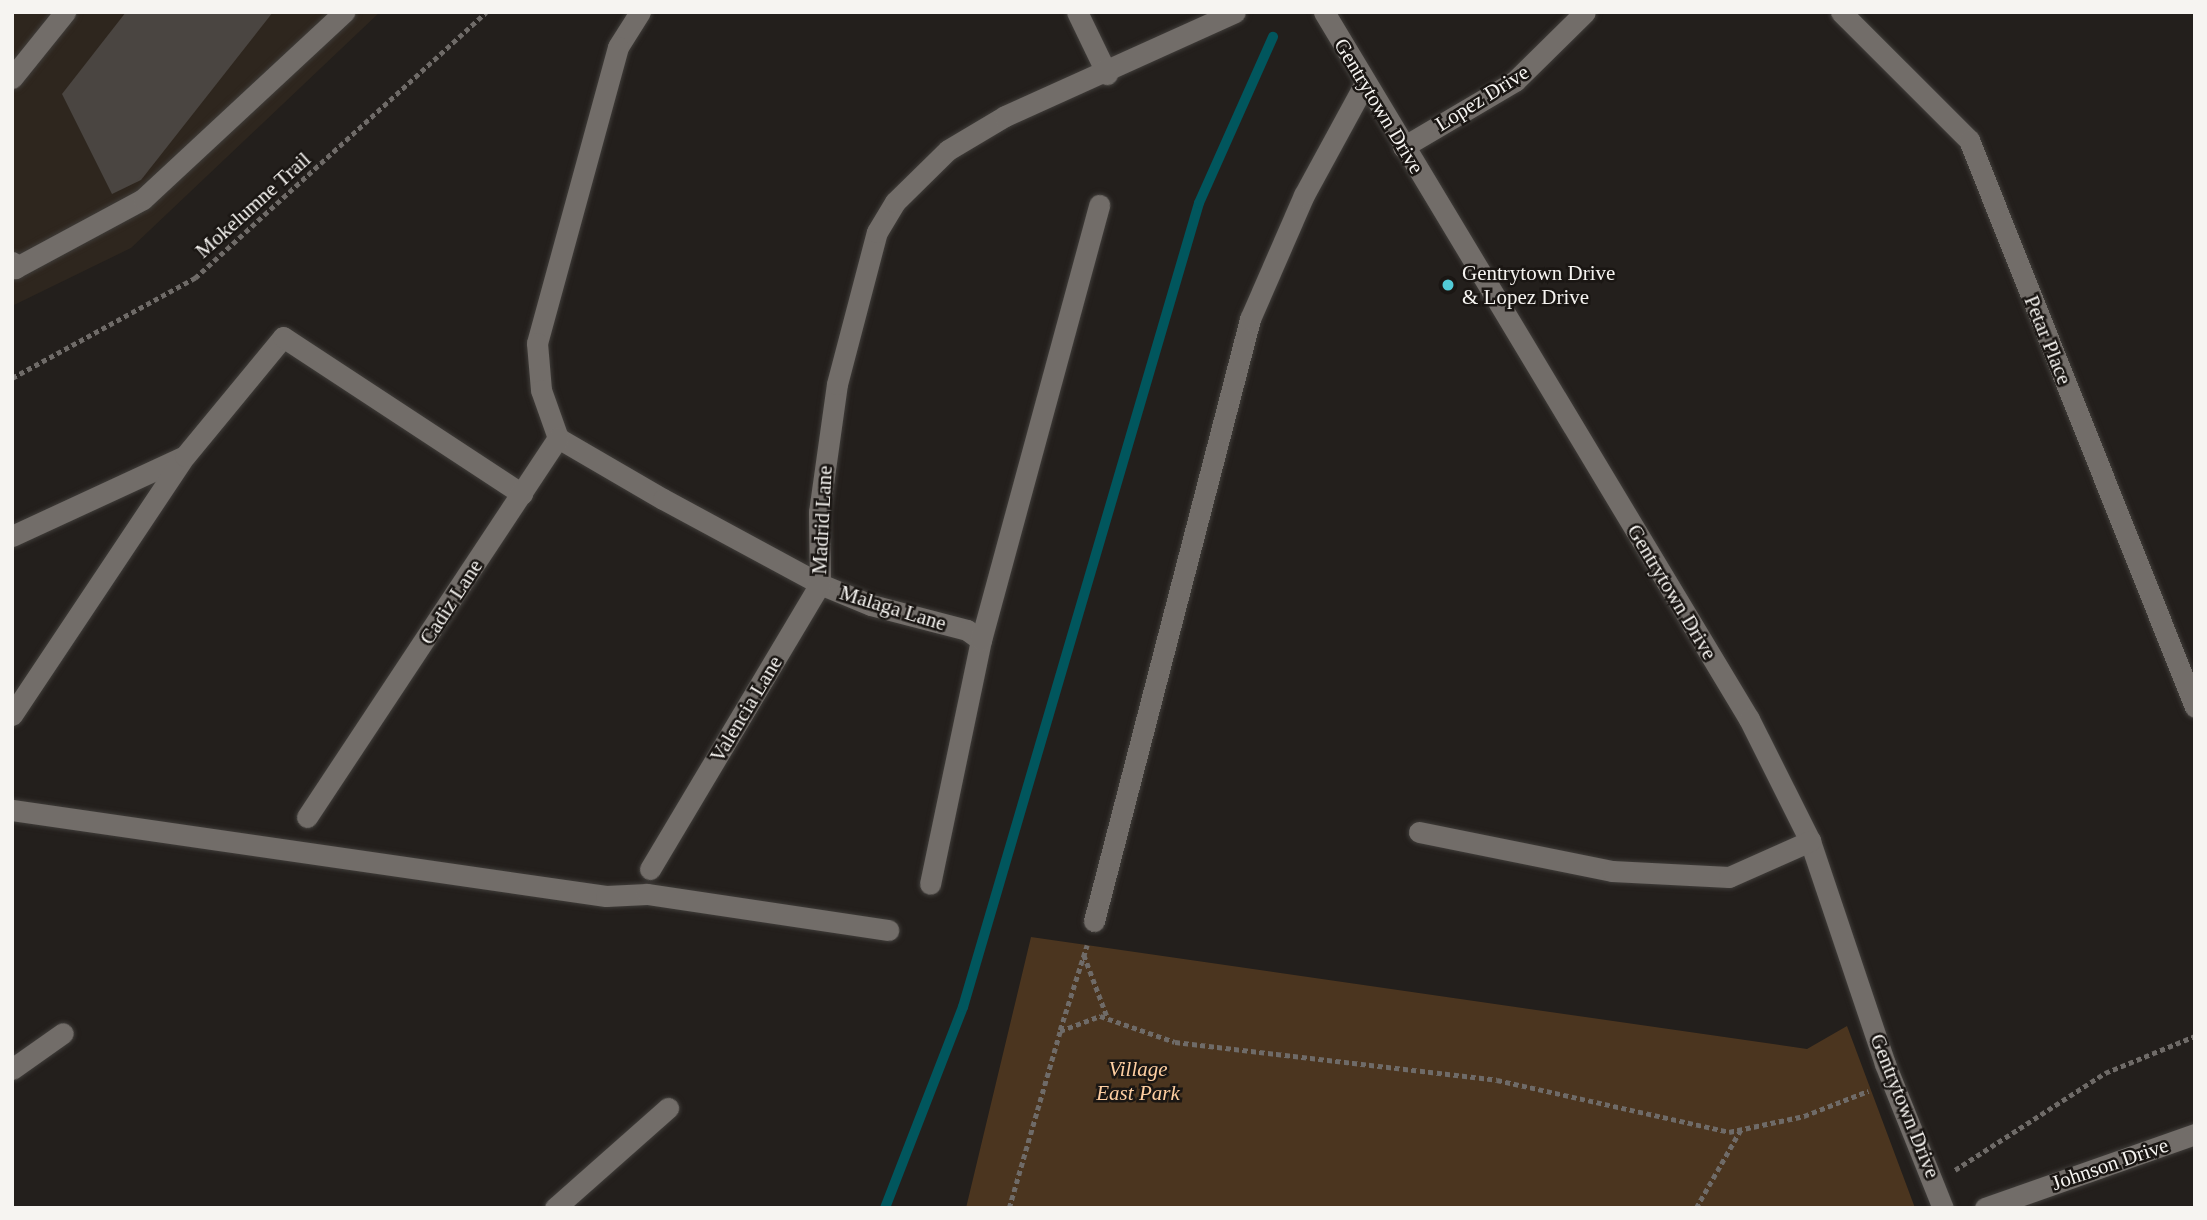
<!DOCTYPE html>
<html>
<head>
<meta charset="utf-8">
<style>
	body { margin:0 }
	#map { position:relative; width:2207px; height:1220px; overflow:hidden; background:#231f1c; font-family:"Times New Roman",serif }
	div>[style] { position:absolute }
	.built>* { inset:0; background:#2e261e }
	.green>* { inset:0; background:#4b351f }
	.stream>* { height:10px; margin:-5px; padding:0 5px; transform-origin:5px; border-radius:5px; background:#01565d }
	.building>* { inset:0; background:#4a4541 }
	.path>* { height:4.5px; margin-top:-2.25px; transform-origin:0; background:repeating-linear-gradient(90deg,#6f6b68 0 5px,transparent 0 8.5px) }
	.roads { filter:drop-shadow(0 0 2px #403d3a) drop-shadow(0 0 2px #403d3a) }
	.minor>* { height:21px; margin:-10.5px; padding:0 10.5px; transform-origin:10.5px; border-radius:10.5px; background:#726d69 }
	.dots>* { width:19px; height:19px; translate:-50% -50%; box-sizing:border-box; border:4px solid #1a1613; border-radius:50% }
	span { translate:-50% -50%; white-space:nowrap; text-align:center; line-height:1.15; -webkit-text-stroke:5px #1a1613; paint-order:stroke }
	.street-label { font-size:21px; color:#f6f4f1 }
	.poi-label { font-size:21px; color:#f6f4f1 }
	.left { translate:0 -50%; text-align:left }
	.park-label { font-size:21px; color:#fecea1; font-style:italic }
	.frame { position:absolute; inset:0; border:14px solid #f6f4f1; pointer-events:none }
</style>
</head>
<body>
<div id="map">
	<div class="built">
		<i style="clip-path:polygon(12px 12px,380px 12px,131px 248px,12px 306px)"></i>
	</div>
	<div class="green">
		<i style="clip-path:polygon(1031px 937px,1807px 1049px,1847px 1026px,1915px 1208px,966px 1208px)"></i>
	</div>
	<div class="stream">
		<i style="left:885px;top:1208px;width:216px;rotate:-68.8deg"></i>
		<i style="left:963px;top:1007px;width:838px;rotate:-73.64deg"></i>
		<i style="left:1199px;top:203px;width:182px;rotate:-66deg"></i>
	</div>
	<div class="building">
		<i style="clip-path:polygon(126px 12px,273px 12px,141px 180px,112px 194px,62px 94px)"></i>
	</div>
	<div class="path">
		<i style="left:12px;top:378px;width:209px;rotate:-28.7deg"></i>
		<i style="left:195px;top:278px;width:394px;rotate:-42.4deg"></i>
		<i style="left:1084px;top:955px;width:68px;rotate:69.4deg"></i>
		<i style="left:1060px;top:1030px;width:89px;rotate:-72.4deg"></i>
		<i style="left:1955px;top:1170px;width:179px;rotate:-32.9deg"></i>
		<i style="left:2105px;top:1073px;width:97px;rotate:-22.3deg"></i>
		<i style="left:1009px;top:1208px;width:184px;rotate:-73.9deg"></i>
		<i style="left:1060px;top:1031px;width:43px;rotate:-20.6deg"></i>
		<i style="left:1100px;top:1016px;width:79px;rotate:19.1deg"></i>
		<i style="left:1175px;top:1042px;width:324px;rotate:6.7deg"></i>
		<i style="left:1497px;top:1080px;width:238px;rotate:12.6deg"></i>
		<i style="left:1729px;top:1132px;width:77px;rotate:-12deg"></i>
		<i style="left:1804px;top:1116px;width:69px;rotate:-21.3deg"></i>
		<i style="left:1696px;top:1208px;width:89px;rotate:-60.3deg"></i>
	</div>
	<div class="roads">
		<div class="minor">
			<i style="left:640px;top:12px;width:41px;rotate:122.2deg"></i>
			<i style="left:618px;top:47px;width:307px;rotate:105.3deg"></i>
			<i style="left:537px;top:343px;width:47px;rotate:85.1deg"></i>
			<i style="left:541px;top:390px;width:51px;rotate:70.5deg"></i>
			<i style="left:558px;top:438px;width:121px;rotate:30.2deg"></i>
			<i style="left:663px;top:499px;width:179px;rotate:28.4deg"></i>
			<i style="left:820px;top:584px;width:55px;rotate:22.4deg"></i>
			<i style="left:871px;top:605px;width:99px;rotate:14.6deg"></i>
			<i style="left:967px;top:630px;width:17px;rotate:36deg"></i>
			<i style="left:981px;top:640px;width:249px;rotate:101.8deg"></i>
			<i style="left:1077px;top:12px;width:69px;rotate:64.2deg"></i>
			<i style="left:1324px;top:12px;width:825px;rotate:58.99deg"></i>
			<i style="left:1749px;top:719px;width:136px;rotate:63.4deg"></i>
			<i style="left:1810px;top:841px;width:235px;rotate:71.4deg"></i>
			<i style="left:1885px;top:1064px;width:155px;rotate:68.1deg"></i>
			<i style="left:1841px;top:12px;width:181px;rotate:45deg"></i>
			<i style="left:1969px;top:140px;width:610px;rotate:68.27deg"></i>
			<i style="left:12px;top:78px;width:85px;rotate:-51.2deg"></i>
			<i style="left:1403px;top:147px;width:130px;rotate:-30.5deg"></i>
			<i style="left:1515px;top:81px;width:98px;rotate:-44.6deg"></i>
			<i style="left:12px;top:262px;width:7px;rotate:63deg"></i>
			<i style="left:15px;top:268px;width:145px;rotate:-28.3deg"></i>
			<i style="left:143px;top:199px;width:275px;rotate:-42.9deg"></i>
			<i style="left:12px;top:536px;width:188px;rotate:-24.8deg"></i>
			<i style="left:820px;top:584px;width:72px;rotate:-90.8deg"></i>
			<i style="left:819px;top:512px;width:129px;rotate:-82deg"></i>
			<i style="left:837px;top:384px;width:157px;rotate:-75.3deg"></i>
			<i style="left:877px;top:232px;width:35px;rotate:-59deg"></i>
			<i style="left:895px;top:202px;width:74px;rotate:-44.5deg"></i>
			<i style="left:948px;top:150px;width:66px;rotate:-30.8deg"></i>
			<i style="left:1005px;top:116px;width:252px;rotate:-24.3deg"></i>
			<i style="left:981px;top:640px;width:451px;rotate:-74.8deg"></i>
			<i style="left:12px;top:715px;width:311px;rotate:-56.3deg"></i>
			<i style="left:185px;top:456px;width:154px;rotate:-50.5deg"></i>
			<i style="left:283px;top:337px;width:286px;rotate:33.3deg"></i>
			<i style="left:12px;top:810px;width:600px;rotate:8.24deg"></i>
			<i style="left:606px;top:896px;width:41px;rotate:-2.8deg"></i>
			<i style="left:647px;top:894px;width:244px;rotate:8.5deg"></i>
			<i style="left:307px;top:817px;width:455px;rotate:-56.5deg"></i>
			<i style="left:1419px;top:832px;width:197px;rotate:11.4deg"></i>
			<i style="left:1612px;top:871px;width:117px;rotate:2.9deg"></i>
			<i style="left:1729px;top:877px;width:89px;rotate:-24deg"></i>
			<i style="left:650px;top:869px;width:332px;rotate:-59.2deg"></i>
			<i style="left:1094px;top:921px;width:622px;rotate:-75.47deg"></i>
			<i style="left:1250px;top:319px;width:135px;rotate:-66.5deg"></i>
			<i style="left:1304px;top:195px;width:128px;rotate:-61.4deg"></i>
			<i style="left:12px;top:1069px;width:62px;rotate:-35.2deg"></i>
			<i style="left:555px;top:1208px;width:151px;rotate:-41.5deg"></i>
			<i style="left:1985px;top:1208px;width:223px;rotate:-19.4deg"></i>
		</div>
	</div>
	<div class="dots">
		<i style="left:1448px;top:285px;background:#52cbd7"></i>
	</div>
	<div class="street-label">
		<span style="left:1482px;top:98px;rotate:-32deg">Lopez Drive</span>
		<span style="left:1379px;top:106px;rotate:59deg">Gentrytown Drive</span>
		<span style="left:253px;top:205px;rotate:-42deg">Mokelumne Trail</span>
		<span style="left:2048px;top:340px;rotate:68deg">Petar Place</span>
		<span style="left:822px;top:520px;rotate:-87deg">Madrid Lane</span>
		<span style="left:1672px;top:592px;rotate:59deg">Gentrytown Drive</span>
		<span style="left:451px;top:602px;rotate:-57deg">Cadiz Lane</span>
		<span style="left:893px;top:608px;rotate:17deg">Malaga Lane</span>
		<span style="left:746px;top:709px;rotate:-59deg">Valencia Lane</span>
		<span style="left:1905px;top:1106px;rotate:68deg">Gentrytown Drive</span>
		<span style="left:2110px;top:1164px;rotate:-19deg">Johnson Drive</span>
	</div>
	<div class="poi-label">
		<span class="left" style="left:1462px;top:285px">Gentrytown Drive<br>&amp; Lopez Drive</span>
	</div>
	<div class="park-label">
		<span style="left:1138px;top:1081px">Village<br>East Park</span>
	</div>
	<div class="frame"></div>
</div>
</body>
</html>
